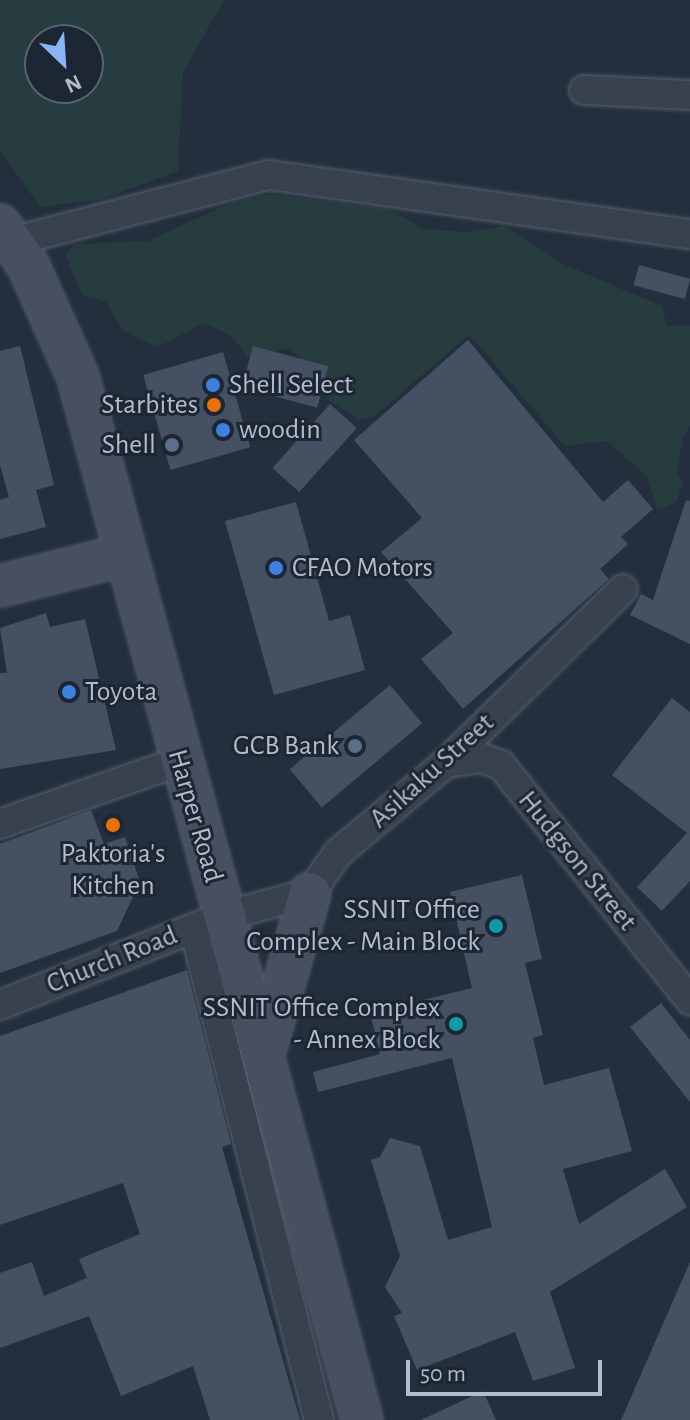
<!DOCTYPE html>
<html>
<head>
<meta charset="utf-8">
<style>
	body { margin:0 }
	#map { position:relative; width:690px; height:1420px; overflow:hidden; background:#242f3e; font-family:"Alegreya Sans",sans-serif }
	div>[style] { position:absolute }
	.green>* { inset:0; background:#263c3f }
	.building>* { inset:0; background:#455162; transform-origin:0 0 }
	.roads { filter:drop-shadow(0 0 2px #565f6c) drop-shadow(0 0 2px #565f6c) }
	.street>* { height:28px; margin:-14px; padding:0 14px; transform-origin:14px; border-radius:14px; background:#38414e }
	.secondary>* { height:40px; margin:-20px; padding:0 20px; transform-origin:20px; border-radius:20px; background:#465061 }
	.dots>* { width:22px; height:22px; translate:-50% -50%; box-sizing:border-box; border:4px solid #1d2633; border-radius:50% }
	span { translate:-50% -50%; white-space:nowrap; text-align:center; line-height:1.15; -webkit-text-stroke:6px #1d2633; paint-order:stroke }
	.poi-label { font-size:28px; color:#b4bcc9 }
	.left { translate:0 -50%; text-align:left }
	.right { translate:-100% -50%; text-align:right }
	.street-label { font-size:28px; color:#b4bcc9 }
	.north { position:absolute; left:24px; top:24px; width:80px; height:80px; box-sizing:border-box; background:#1d2633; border:2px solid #59626f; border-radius:50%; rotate:155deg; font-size:22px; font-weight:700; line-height:32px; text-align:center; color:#b4bcc9 }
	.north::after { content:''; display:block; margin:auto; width:28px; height:36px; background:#8ab4f8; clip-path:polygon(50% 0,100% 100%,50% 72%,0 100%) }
	.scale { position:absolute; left:406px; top:1360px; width:196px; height:36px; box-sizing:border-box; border:4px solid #b4bcc9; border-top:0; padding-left:10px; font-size:24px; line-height:28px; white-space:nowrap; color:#b4bcc9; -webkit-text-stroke:6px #1d2633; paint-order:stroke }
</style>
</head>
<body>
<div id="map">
	<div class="green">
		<i style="clip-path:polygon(evenodd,0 0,224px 0,183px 72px,178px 171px,103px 199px,40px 207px,0 150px,0 0,88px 40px,88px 88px,40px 88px,40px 40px,88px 40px)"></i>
		<i style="clip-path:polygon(270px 194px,388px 209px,424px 229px,469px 232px,504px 226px,565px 265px,662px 306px,667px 326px,690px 325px,690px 426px,683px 437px,677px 472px,683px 481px,676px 503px,657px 510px,647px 476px,607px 441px,565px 446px,469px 334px,375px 416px,361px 420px,328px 400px,308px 364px,289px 348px,248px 357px,231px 336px,204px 323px,158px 347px,124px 332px,106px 302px,82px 295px,65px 254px,76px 244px,148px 241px,233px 202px)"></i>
	</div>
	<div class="building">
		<i style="left:639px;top:265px;width:53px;height:21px;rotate:15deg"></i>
		<i style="clip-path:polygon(468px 340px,603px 502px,628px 480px,653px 509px,621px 537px,628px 544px,600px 569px,609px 579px,463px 709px,421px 659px,453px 633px,381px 552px,422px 518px,354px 440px)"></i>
		<i style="clip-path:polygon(20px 346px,54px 485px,36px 490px,46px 527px,0 539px,0 500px,9px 497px,0 465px,0 351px)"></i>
		<i style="left:253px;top:346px;width:78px;height:43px;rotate:15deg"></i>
		<i style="left:223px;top:352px;width:99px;height:83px;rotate:74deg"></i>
		<i style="left:330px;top:404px;width:36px;height:86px;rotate:42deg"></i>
		<i style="clip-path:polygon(686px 500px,690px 501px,690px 644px,630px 615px,641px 594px,653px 600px)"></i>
		<i style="clip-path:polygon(296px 502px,329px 621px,350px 615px,365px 670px,274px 695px,225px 521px)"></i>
		<i style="clip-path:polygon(46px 613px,50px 627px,85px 619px,116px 750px,0 769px,0 673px,7px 673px,0 628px)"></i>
		<i style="left:390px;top:685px;width:50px;height:131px;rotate:50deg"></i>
		<i style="clip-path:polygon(672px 698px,690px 712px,690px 881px,662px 911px,637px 887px,687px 833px,612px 775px)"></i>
		<i style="clip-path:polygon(91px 810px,104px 844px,125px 837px,140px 882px,117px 931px,0 973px,0 844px)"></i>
		<i style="clip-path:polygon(522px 875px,542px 959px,525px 963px,543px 1035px,533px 1038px,544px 1085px,609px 1068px,632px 1151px,563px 1169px,579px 1224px,665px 1169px,687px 1207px,550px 1292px,575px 1368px,533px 1381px,515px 1332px,417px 1370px,394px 1316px,402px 1313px,385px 1287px,400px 1256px,371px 1160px,380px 1157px,390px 1138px,420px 1146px,448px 1240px,492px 1227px,452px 1058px,318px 1092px,313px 1072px,380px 1054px,370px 1013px,472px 988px,450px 892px)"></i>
		<i style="clip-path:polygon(187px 970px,231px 1144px,222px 1147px,300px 1420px,210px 1420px,193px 1366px,121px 1396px,89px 1316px,0 1348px,0 1273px,32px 1262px,44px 1296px,87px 1278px,79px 1259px,140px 1234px,123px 1183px,0 1225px,0 1036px)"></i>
		<i style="clip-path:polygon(661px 1003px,690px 1040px,690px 1102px,630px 1027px)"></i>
		<i style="clip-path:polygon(690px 1262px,690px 1420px,621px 1420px)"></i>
		<i style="clip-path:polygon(483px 1391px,496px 1420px,421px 1420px)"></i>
	</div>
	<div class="roads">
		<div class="street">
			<i style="left:584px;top:90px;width:106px;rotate:2.7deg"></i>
			<i style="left:11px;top:242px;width:267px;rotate:-14.6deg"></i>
			<i style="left:269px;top:175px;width:425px;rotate:8deg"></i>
			<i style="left:446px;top:763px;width:36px;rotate:-8deg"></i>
			<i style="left:482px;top:758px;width:20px;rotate:20deg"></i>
			<i style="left:501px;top:765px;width:302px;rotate:51.2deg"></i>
			<i style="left:0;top:824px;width:188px;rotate:-19.2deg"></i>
			<i style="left:194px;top:928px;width:508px;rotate:75.74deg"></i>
			<i style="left:0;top:1005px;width:241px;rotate:-21.7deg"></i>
			<i style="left:224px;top:916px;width:89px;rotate:-15deg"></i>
			<i style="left:310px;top:893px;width:49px;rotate:-55deg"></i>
			<i style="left:338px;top:853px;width:141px;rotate:-39.8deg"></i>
			<i style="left:446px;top:763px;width:248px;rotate:-44.5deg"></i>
		</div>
		<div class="secondary">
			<i style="left:0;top:225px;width:49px;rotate:55deg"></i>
			<i style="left:28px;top:265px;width:123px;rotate:65.9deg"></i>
			<i style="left:78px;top:377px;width:1081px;rotate:74.77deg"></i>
			<i style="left:0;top:586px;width:128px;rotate:-14deg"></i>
			<i style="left:265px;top:1050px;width:163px;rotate:-74deg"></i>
		</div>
	</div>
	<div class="dots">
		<i style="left:213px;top:385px;background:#3f7fe0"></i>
		<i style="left:214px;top:405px;background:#e8710a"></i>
		<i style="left:223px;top:430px;background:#3f7fe0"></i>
		<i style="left:172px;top:445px;background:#5c6f8a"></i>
		<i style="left:276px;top:568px;background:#3f7fe0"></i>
		<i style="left:69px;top:692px;background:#3f7fe0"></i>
		<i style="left:355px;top:746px;background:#5c6f8a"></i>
		<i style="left:113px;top:825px;background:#e8710a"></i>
		<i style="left:496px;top:926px;background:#0f9aa8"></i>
		<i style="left:456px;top:1024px;background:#0f9aa8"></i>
	</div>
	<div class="poi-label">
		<span class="left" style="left:229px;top:385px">Shell Select</span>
		<span class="right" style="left:198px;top:405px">Starbites</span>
		<span class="left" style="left:239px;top:430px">woodin</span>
		<span class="right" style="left:156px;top:445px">Shell</span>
		<span class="left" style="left:292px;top:568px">CFAO Motors</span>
		<span class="left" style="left:85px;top:692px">Toyota</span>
		<span class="right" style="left:339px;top:746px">GCB Bank</span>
		<span style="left:113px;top:870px">Paktoria's<br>Kitchen</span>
		<span class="right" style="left:480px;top:926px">SSNIT Office<br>Complex - Main Block</span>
		<span class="right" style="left:440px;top:1024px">SSNIT Office Complex<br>- Annex Block</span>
	</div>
	<div class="street-label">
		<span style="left:432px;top:771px;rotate:-42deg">Asikaku Street</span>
		<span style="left:195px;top:816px;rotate:74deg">Harper Road</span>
		<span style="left:577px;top:861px;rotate:51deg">Hudgson Street</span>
		<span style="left:112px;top:960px;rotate:-22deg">Church Road</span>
	</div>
	<div class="north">N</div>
	<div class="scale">50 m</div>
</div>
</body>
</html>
